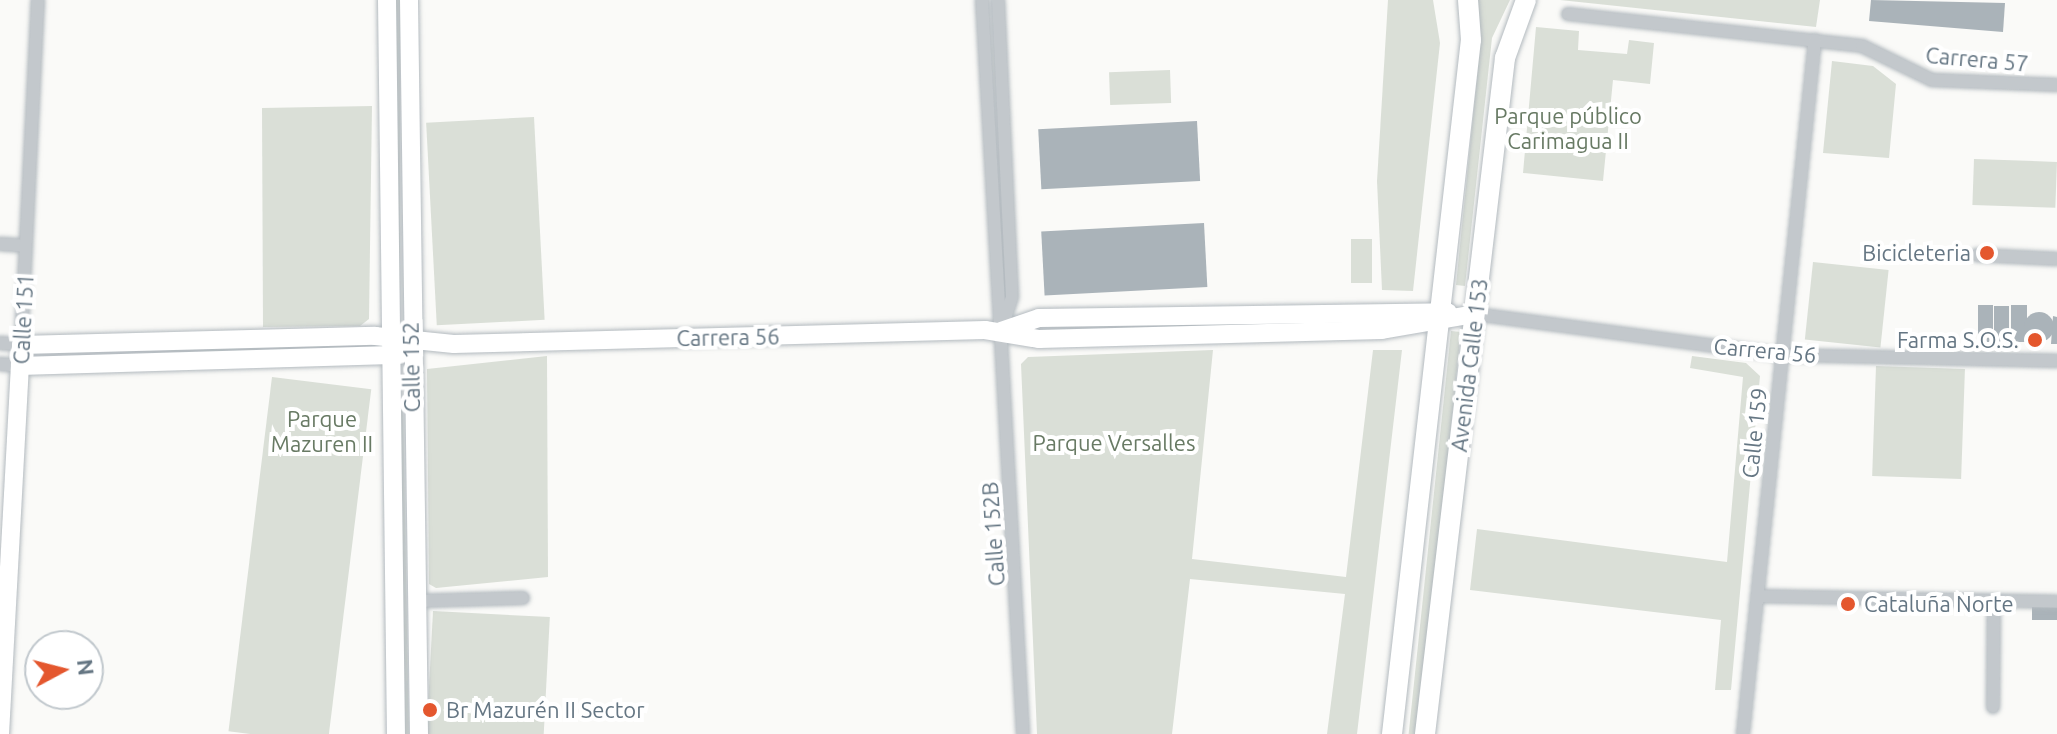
<!DOCTYPE html>
<html>
<head>
<meta charset="utf-8">
<style>
	body { margin:0 }
	#map { position:relative; width:2057px; height:734px; overflow:hidden; background:#fafaf8; font-family:Ubuntu,sans-serif }
	div>[style] { position:absolute }
	.green>* { inset:0; background:#dadfd7; transform-origin:0 0 }
	.building>* { inset:0; background:#aab3b9; transform-origin:0 0 }
	.round { border-radius:50% }
	.roads { filter:drop-shadow(0 0 2px #b3babf) drop-shadow(0 0 2px #b3babf) }
	.street>* { height:12px; margin:-6px; padding:0 6px; transform-origin:6px; border-radius:6px; background:#c3c8cc }
	.secondary>* { height:18px; margin:-9px; padding:0 9px; transform-origin:9px; border-radius:9px; background:#fff }
	.primary>* { height:20px; margin:-10px; padding:0 10px; transform-origin:10px; border-radius:10px; background:#fff }
	.dots>* { width:22px; height:22px; translate:-50% -50%; box-sizing:border-box; border:4px solid #fff; border-radius:50% }
	span { translate:-50% -50%; white-space:nowrap; text-align:center; line-height:1.15; -webkit-text-stroke:8px #fff; paint-order:stroke }
	.street-label { font-size:22px; color:#657683 }
	.park-label { font-size:22px; color:#687a64 }
	.poi-label { font-size:22px; color:#657683 }
	.right { translate:-100% -50%; text-align:right }
	.left { translate:0 -50%; text-align:left }
	.north { position:absolute; left:24px; top:630px; width:80px; height:80px; box-sizing:border-box; background:#fff; border:2px solid #c1c8cd; border-radius:50%; rotate:83deg; font-size:22px; font-weight:700; line-height:32px; text-align:center; color:#657683 }
	.north::after { content:''; display:block; margin:auto; width:28px; height:36px; background:#e4572e; clip-path:polygon(50% 0,100% 100%,50% 72%,0 100%) }
</style>
</head>
<body>
<div id="map">
	<div class="green">
		<i style="left:394px;top:0;width:6px;height:290px"></i>
		<i style="clip-path:polygon(1388px 0,1433px 0,1440px 43px,1413px 291px,1382px 290px,1377px 181px)"></i>
		<i style="clip-path:polygon(1477px 0,1510px 0,1492px 38px,1465px 286px,1456px 285px,1481px 37px)"></i>
		<i style="clip-path:polygon(1560px 0,1820px 0,1816px 27px)"></i>
		<i style="clip-path:polygon(1536px 27px,1579px 31px,1578px 50px,1627px 54px,1629px 40px,1654px 43px,1650px 84px,1613px 80px,1603px 181px,1523px 173px)"></i>
		<i style="clip-path:polygon(1832px 61px,1873px 66px,1896px 84px,1889px 158px,1823px 153px)"></i>
		<i style="left:1170px;top:70px;width:33px;height:61px;rotate:88deg"></i>
		<i style="clip-path:polygon(372px 106px,369px 319px,360px 326px,263px 327px,262px 108px)"></i>
		<i style="left:534px;top:117px;width:203px;height:108px;rotate:87deg"></i>
		<i style="left:1974px;top:159px;width:83px;height:46px;rotate:2deg"></i>
		<i style="left:1351px;top:239px;width:21px;height:44px"></i>
		<i style="left:1813px;top:262px;width:76px;height:78px;rotate:6deg"></i>
		<i style="left:1451px;top:331px;width:10px;height:406px;rotate:6deg"></i>
		<i style="left:357px;top:343px;width:9px;height:319px;rotate:90deg"></i>
		<i style="clip-path:polygon(1213px 350px,1192px 559px,1346px 577px,1373px 350px,1402px 350px,1357px 734px,1327px 734px,1345px 594px,1190px 579px,1172px 734px,1037px 734px,1021px 364px,1028px 357px)"></i>
		<i style="clip-path:polygon(547px 356px,548px 577px,436px 588px,429px 584px,427px 369px)"></i>
		<i style="clip-path:polygon(1692px 356px,1746px 363px,1760px 376px,1731px 690px,1715px 690px,1721px 620px,1470px 590px,1477px 529px,1727px 562px,1743px 377px,1690px 368px)"></i>
		<i style="left:1876px;top:366px;width:89px;height:110px;rotate:2deg"></i>
		<i style="left:272px;top:377px;width:100px;height:357px;rotate:7deg"></i>
		<i style="left:403px;top:399px;width:335px;height:7px;rotate:89deg"></i>
		<i style="left:433px;top:611px;width:117px;height:123px;rotate:3deg"></i>
	</div>
	<div class="building">
		<i style="clip-path:polygon(1871px 0,2005px 3px,2003px 32px,1869px 21px)"></i>
		<i style="left:1197px;top:121px;width:60px;height:159px;rotate:87deg"></i>
		<i style="left:1204px;top:223px;width:64px;height:163px;rotate:87deg"></i>
		<i style="left:1978px;top:305px;width:15px;height:37px"></i>
		<i style="left:2011px;top:305px;width:16px;height:37px"></i>
		<i style="left:1994px;top:306px;width:15px;height:36px"></i>
		<i class="round" style="left:2024px;top:312px;width:30px;height:30px"></i>
		<i style="clip-path:polygon(2053px 316px,2057px 317px,2057px 344px,2051px 344px)"></i>
		<i style="left:2032px;top:605px;width:25px;height:15px"></i>
	</div>
	<div class="roads">
		<div class="street">
			<i style="left:982px;top:0;width:735px;rotate:86.8deg"></i>
			<i style="left:998px;top:0;width:297px;rotate:87.3deg"></i>
			<i style="left:1012px;top:297px;width:33px;rotate:108deg"></i>
			<i style="left:1568px;top:14px;width:296px;rotate:6.2deg"></i>
			<i style="left:1862px;top:46px;width:78px;rotate:25.9deg"></i>
			<i style="left:1932px;top:80px;width:125px;rotate:2.3deg"></i>
			<i style="left:0;top:244px;width:26px;rotate:4deg"></i>
			<i style="left:1977px;top:255px;width:80px;rotate:2.9deg"></i>
			<i style="left:1475px;top:314px;width:310px;rotate:7.6deg"></i>
			<i style="left:1782px;top:355px;width:275px;rotate:1.2deg"></i>
			<i style="left:0;top:343px;width:21px;rotate:5deg"></i>
			<i style="left:21px;top:345px;width:345px;rotate:-87.2deg"></i>
			<i style="left:0;top:364px;width:20px;rotate:6deg"></i>
			<i style="left:1757px;top:596px;width:300px;rotate:1.1deg"></i>
			<i style="left:416px;top:601px;width:107px;rotate:-1.6deg"></i>
			<i style="left:1993px;top:707px;width:106px;rotate:-89.5deg"></i>
			<i style="left:1743px;top:734px;width:698px;rotate:-84.08deg"></i>
		</div>
		<div class="secondary">
			<i style="left:387px;top:0;width:734px;rotate:89.3deg"></i>
			<i style="left:409px;top:0;width:734px;rotate:89.22deg"></i>
			<i style="left:1001px;top:331px;width:40px;rotate:-18.9deg"></i>
			<i style="left:1039px;top:318px;width:409px;rotate:-0.8deg"></i>
			<i style="left:20px;top:366px;width:380px;rotate:-1.7deg"></i>
			<i style="left:0;top:734px;width:390px;rotate:-86.9deg"></i>
			<i style="left:21px;top:345px;width:354px;rotate:-1.5deg"></i>
			<i style="left:375px;top:336px;width:79px;rotate:5.8deg"></i>
			<i style="left:454px;top:344px;width:531px;rotate:-1.51deg"></i>
			<i style="left:985px;top:330px;width:55px;rotate:9.5deg"></i>
			<i style="left:1039px;top:339px;width:343px;rotate:-1.5deg"></i>
			<i style="left:1382px;top:330px;width:94px;rotate:-9.8deg"></i>
		</div>
		<div class="primary">
			<i style="left:1392px;top:734px;width:698px;rotate:-83.51deg"></i>
			<i style="left:1471px;top:40px;width:40px;rotate:-94.3deg"></i>
			<i style="left:1425px;top:734px;width:681px;rotate:-83.25deg"></i>
			<i style="left:1505px;top:58px;width:62px;rotate:-70.1deg"></i>
		</div>
	</div>
	<div class="dots">
		<i style="left:1987px;top:253px;background:#e4572e"></i>
		<i style="left:2035px;top:340px;background:#e4572e"></i>
		<i style="left:1848px;top:604px;background:#e4572e"></i>
		<i style="left:430px;top:710px;background:#e4572e"></i>
	</div>
	<div class="street-label">
		<span style="left:1977px;top:59px;rotate:5deg">Carrera 57</span>
		<span style="left:23px;top:319px;rotate:-87deg">Calle 151</span>
		<span style="left:728px;top:337px;rotate:-1deg">Carrera 56</span>
		<span style="left:1765px;top:350px;rotate:5deg">Carrera 56</span>
		<span style="left:1469px;top:365px;rotate:-83deg">Avenida Calle 153</span>
		<span style="left:411px;top:367px;rotate:-91deg">Calle 152</span>
		<span style="left:1754px;top:433px;rotate:-84deg">Calle 159</span>
		<span style="left:993px;top:534px;rotate:-94deg">Calle 152B</span>
	</div>
	<div class="park-label">
		<span style="left:1568px;top:128px">Parque público<br>Carimagua II</span>
		<span style="left:322px;top:431px">Parque<br>Mazuren II</span>
		<span style="left:1114px;top:443px">Parque Versalles</span>
	</div>
	<div class="poi-label">
		<span class="right" style="left:1971px;top:253px">Bicicleteria</span>
		<span class="right" style="left:2019px;top:340px">Farma S.O.S.</span>
		<span class="left" style="left:1864px;top:604px">Cataluña Norte</span>
		<span class="left" style="left:446px;top:710px">Br Mazurén II Sector</span>
	</div>
	<div class="north">N</div>
</div>
</body>
</html>
